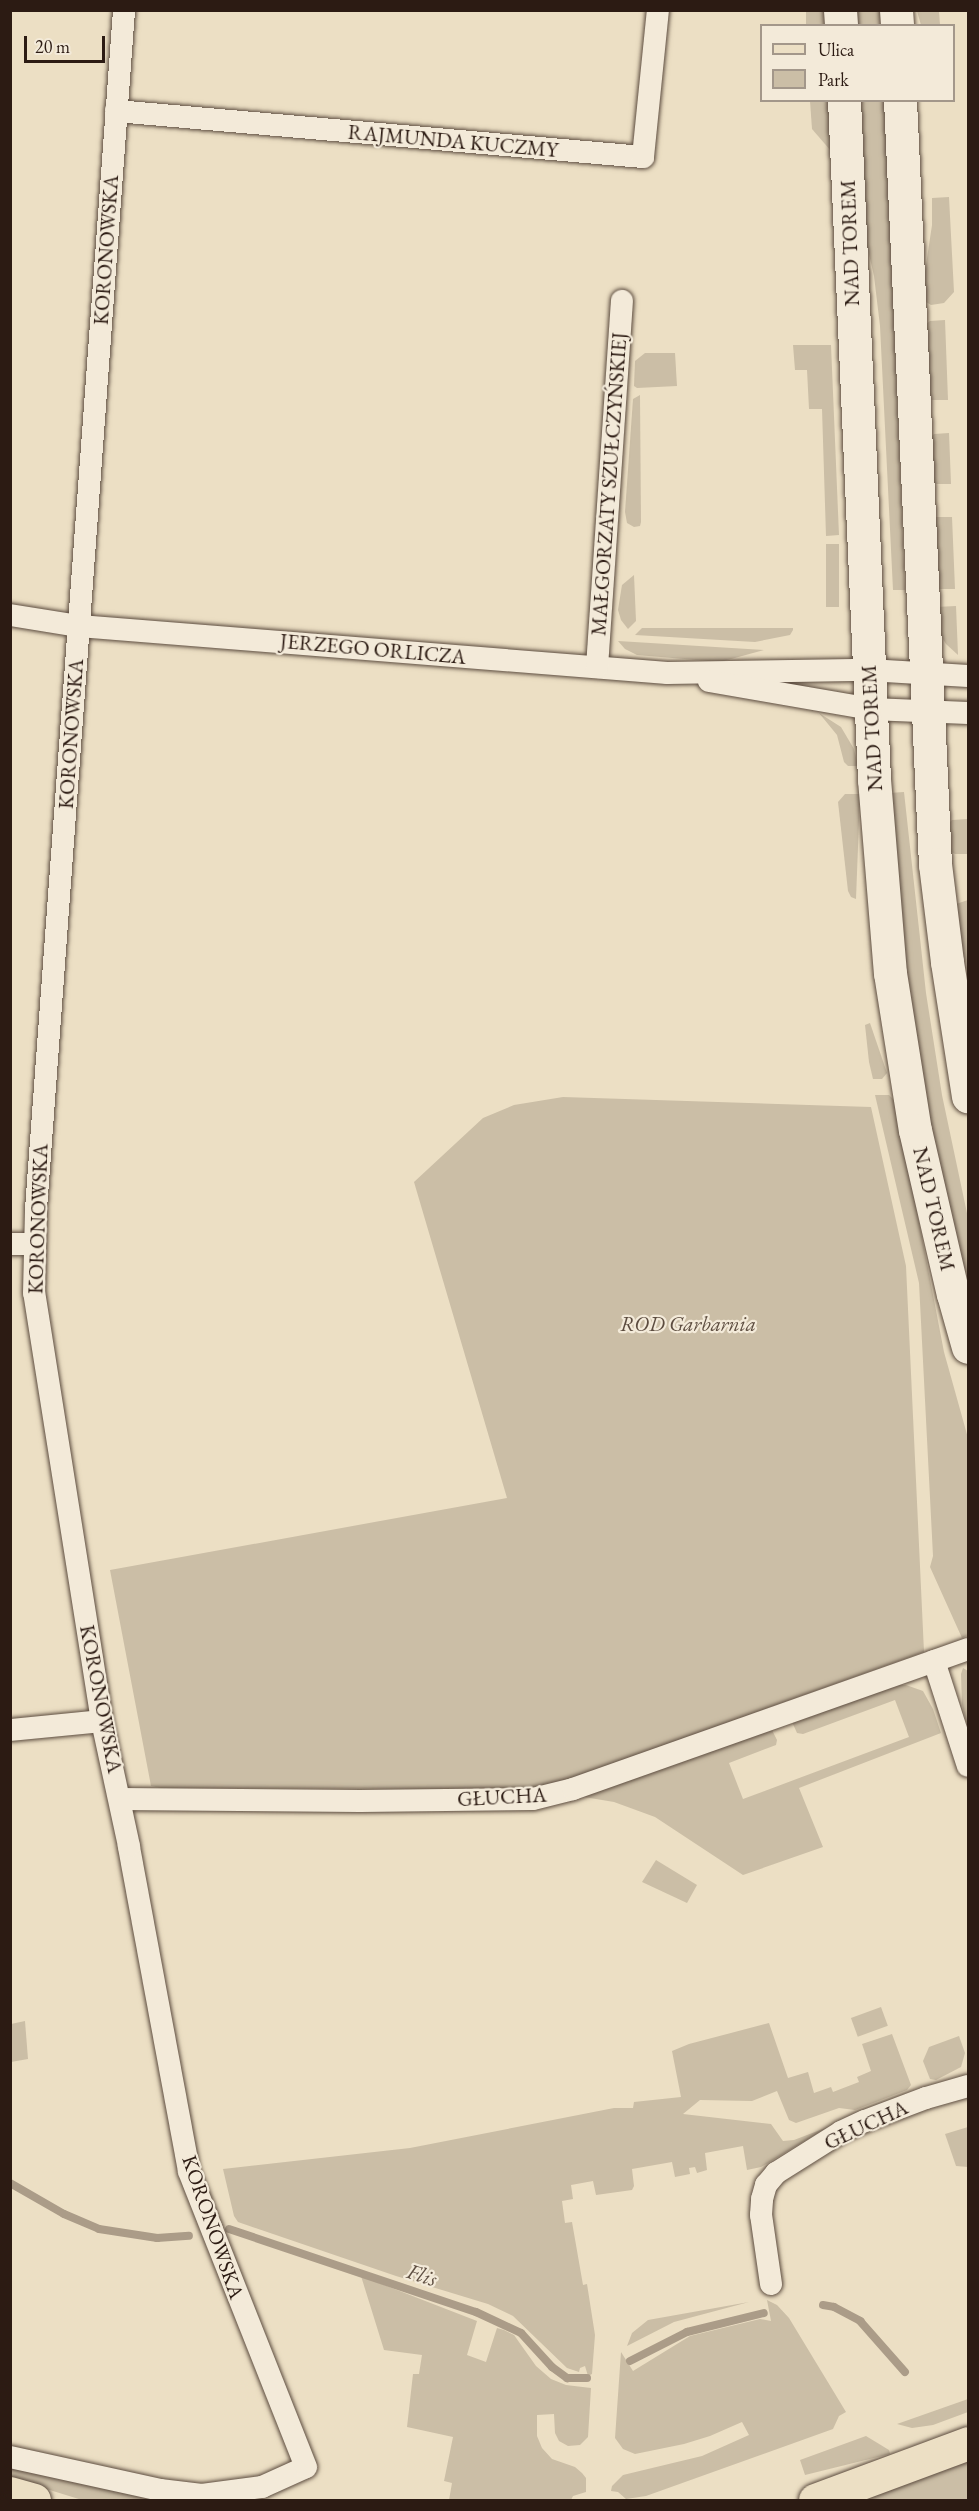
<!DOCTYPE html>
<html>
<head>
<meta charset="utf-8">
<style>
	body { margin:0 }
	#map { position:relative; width:979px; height:2511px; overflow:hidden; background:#ecdfc4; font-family:"EB Garamond",serif }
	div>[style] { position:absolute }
	.green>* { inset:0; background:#cbbea6; transform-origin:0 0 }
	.stream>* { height:8px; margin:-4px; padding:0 4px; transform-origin:4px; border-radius:4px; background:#ab9c88 }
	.roads { filter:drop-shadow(0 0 2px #5c4c3f) drop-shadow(0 0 2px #5c4c3f) }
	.minor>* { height:22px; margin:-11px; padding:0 11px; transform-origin:11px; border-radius:11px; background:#f3ead9 }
	.secondary>* { height:33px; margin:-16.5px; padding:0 16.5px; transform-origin:16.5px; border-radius:16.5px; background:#f3ead9 }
	.primary>* { height:33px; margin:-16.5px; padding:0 16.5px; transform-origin:16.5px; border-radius:16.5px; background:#ecdfc4 }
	span { translate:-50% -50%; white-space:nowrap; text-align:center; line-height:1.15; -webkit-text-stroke:4.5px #f3ead9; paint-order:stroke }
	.street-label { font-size:21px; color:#2c1b13 }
	.park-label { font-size:21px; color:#5c4c3f; font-style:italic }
	.water-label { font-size:22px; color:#5f4f42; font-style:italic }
	.frame { position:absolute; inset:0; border:12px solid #2c1b13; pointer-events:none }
	.legend { position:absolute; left:760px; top:24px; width:195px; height:78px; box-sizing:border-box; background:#f3ead9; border:2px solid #a3978a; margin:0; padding:8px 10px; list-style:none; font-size:18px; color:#2c1b13 }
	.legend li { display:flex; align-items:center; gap:12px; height:30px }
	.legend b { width:30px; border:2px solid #a3978a }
	.scale { position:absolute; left:24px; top:36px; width:81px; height:27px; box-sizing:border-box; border:3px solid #2c1b13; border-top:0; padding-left:8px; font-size:18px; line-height:21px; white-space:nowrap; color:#2c1b13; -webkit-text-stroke:4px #f3ead9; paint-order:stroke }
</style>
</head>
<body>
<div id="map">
	<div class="green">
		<i style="left:806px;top:11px;width:21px;height:14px"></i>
		<i style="left:852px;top:11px;width:29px;height:14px"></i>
		<i style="clip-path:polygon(917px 11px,939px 11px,940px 25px,921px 25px)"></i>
		<i style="clip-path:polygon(810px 101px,831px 101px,831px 151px,812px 129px)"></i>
		<i style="clip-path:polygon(856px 101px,885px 101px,905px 590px,893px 590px,880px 326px,874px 276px,863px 228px)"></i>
		<i style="clip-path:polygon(949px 197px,954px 292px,944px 303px,931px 305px,926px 302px,922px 292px,932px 225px,932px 198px)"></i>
		<i style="clip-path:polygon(945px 320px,948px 400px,932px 400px,930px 399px,925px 325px,930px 321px)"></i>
		<i style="clip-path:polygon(793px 345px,831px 345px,839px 535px,826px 536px,822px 409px,809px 409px,807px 370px,795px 370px)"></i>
		<i style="clip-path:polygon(645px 353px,675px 353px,677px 386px,637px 388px,634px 386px,635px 361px)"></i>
		<i style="clip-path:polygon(640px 395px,641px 522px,640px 526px,634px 527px,627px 523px,625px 512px,633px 399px)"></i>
		<i style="clip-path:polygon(949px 433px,951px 484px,937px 484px,934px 483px,930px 438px,934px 434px)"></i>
		<i style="clip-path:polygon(936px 517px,952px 517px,955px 589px,935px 589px,933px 523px)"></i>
		<i style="left:826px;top:544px;width:13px;height:63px"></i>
		<i style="clip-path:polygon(634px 575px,636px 621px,628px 629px,621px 620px,618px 610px,622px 585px)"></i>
		<i style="clip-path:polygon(956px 606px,958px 655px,946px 644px,940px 634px,936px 607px)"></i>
		<i style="clip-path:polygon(642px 628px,793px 628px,793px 630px,790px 635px,755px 642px,635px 635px)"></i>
		<i style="clip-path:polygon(618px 641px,764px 650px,720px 662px,637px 655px,625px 649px)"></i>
		<i style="clip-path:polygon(819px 713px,841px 727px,854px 749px,858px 766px,848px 766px,844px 762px,837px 735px)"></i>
		<i style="clip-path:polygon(904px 792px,926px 993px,942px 1095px,968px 1218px,968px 1288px,924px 1096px,908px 994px,889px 793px)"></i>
		<i style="clip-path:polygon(845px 794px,860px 794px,856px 899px,851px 897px,848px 891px,838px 802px)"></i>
		<i style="clip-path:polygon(968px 819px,968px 854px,955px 854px,950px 851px,948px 824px,952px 820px)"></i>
		<i style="clip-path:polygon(968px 900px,968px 987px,956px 904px)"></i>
		<i style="clip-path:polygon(870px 1023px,887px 1073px,882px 1079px,873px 1079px,869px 1062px,865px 1025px)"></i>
		<i style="clip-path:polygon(875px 1095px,889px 1095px,896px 1102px,944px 1352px,968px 1438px,968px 1635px,962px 1638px,930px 1567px,933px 1556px,919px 1283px)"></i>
		<i style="clip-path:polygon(563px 1097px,871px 1107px,906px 1266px,924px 1652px,556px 1784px,521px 1789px,161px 1788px,151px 1786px,110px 1570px,507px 1498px,414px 1182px,483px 1118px,514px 1105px)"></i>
		<i style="clip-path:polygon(963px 1668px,968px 1671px,968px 1730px,962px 1704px,961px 1674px)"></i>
		<i style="clip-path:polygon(894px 1685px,906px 1685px,923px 1691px,933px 1709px,941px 1733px,799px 1788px,823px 1847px,743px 1875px,655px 1817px,614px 1802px,584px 1797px,583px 1795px,771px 1728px,777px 1740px,776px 1745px,729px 1763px,743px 1799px,909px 1737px,895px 1700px,803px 1734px,797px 1733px,793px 1724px,793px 1721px)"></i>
		<i style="clip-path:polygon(656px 1860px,697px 1885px,687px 1903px,642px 1882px)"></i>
		<i style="left:881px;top:2007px;width:20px;height:32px;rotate:70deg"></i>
		<i style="clip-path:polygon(25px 2021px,28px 2059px,11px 2062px,11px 2024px)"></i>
		<i style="clip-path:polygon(769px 2023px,788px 2078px,808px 2072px,814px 2093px,831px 2087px,833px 2092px,859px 2082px,857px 2077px,871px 2071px,862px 2044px,892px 2034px,911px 2085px,907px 2090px,855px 2110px,839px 2108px,796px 2123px,789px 2120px,777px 2091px,752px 2101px,700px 2100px,683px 2114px,771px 2124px,783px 2141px,794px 2140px,828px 2127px,761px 2167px,747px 2170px,743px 2146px,705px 2153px,707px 2170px,697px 2173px,695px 2167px,689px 2168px,690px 2174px,675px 2177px,672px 2162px,632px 2169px,634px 2186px,632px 2190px,596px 2195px,593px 2181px,571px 2185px,573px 2199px,562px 2201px,565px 2223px,572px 2222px,583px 2285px,587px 2284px,595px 2335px,592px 2374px,588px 2376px,585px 2366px,580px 2368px,579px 2372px,567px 2368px,513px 2316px,488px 2304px,396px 2276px,238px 2222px,234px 2216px,223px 2169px,410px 2148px,614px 2108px,633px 2108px,634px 2102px,681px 2097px,672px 2051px,689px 2044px)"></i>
		<i style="clip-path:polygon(959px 2036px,965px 2053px,961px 2067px,936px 2080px,930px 2079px,923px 2061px,929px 2047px)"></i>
		<i style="clip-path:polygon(968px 2127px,968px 2167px,956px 2166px,945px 2134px)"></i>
		<i style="clip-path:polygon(361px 2276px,477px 2321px,467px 2355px,486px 2362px,497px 2328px,504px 2330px,514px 2335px,536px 2366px,551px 2379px,566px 2385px,591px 2388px,588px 2437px,580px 2445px,568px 2446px,559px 2441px,555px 2433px,554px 2414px,537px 2415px,537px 2436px,542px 2448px,552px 2459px,575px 2467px,582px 2473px,586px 2478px,586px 2492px,573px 2496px,571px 2500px,449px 2500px,452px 2483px,444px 2481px,453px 2437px,407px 2427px,413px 2374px,419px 2374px,422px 2355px,384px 2350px)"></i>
		<i style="clip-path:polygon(767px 2300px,777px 2305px,789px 2318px,846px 2412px,839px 2416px,833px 2429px,646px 2496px,626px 2499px,618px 2492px,611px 2491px,612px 2486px,623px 2475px,702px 2456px,749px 2435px,742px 2422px,710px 2436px,684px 2444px,635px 2454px,623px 2449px,615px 2438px,621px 2352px,633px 2371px,690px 2336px,760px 2319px,771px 2321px)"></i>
		<i style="clip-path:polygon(749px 2302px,674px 2322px,627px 2346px,632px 2333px,648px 2320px)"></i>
		<i style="clip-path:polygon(968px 2399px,968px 2412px,933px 2425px,912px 2428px,897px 2424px)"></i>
		<i style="clip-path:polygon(866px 2436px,889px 2450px,890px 2454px,805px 2475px,800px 2460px)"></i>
		<i style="clip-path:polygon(968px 2459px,968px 2500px,856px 2500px)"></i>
		<i style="clip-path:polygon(10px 2467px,163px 2500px,82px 2500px,11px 2478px)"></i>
	</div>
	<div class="stream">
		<i style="left:10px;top:2183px;width:62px;rotate:29.9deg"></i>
		<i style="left:64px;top:2214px;width:38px;rotate:23deg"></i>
		<i style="left:99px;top:2229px;width:59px;rotate:8.8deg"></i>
		<i style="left:157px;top:2238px;width:32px;rotate:-4deg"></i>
		<i style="left:229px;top:2229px;width:261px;rotate:18.6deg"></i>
		<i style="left:476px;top:2312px;width:50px;rotate:25deg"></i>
		<i style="left:521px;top:2333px;width:46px;rotate:47.6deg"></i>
		<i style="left:552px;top:2367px;width:19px;rotate:36deg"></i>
		<i style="left:567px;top:2378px;width:20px"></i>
		<i style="left:823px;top:2305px;width:11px;rotate:10deg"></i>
		<i style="left:834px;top:2307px;width:30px;rotate:28deg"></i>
		<i style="left:860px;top:2321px;width:68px;rotate:48.6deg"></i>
		<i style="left:630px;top:2361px;width:64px;rotate:-27deg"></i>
		<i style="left:687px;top:2332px;width:79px;rotate:-13.9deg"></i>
	</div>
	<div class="roads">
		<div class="minor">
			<i style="left:116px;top:111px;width:529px;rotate:4.99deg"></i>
			<i style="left:643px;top:157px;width:148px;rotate:-84.2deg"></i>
			<i style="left:10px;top:615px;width:70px;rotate:9.1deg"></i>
			<i style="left:79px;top:626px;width:590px;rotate:4.57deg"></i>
			<i style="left:667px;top:673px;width:202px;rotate:-0.9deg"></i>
			<i style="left:869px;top:670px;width:99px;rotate:3.5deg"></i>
			<i style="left:597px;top:667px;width:367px;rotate:-86.1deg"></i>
			<i style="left:709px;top:681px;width:164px;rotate:9.8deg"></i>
			<i style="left:871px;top:709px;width:97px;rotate:2.4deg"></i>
			<i style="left:10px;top:1244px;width:24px"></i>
			<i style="left:934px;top:1661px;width:110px;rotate:72.1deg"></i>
			<i style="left:10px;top:1730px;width:92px;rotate:-5.6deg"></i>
			<i style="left:120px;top:1799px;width:240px;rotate:0.5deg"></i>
			<i style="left:360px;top:1801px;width:173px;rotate:-0.7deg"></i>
			<i style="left:533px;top:1799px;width:41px;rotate:-14deg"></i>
			<i style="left:573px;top:1789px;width:419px;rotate:-19.5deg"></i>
			<i style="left:771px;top:2284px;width:70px;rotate:-98.2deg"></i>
			<i style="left:761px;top:2215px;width:16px;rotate:-86deg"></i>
			<i style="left:762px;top:2199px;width:15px;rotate:-74deg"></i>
			<i style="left:766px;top:2185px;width:16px;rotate:-50deg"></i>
			<i style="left:776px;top:2173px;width:77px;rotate:-32.2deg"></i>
			<i style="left:841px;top:2132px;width:26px;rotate:-25deg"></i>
			<i style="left:865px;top:2121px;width:65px;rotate:-20.7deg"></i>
			<i style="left:926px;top:2098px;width:44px;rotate:-15.9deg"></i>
			<i style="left:10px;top:2457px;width:154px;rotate:12.4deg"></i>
			<i style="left:160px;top:2490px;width:42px;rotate:6.8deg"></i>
			<i style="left:202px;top:2495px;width:61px;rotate:-7.6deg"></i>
			<i style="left:262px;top:2487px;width:48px;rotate:-24.4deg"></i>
			<i style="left:306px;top:2467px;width:318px;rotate:-111.6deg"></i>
			<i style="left:189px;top:2171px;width:330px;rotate:-100.5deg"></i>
			<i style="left:129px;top:1846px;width:128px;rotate:-102.2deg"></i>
			<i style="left:102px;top:1721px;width:433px;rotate:-99deg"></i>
			<i style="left:34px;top:1293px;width:84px;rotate:-88.6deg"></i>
			<i style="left:36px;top:1209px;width:1202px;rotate:-85.8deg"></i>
		</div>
		<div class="secondary">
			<i style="left:840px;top:10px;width:16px;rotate:86deg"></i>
			<i style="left:896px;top:10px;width:16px;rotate:86deg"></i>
			<i style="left:844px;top:100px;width:680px;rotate:87.47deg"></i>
			<i style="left:874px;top:779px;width:195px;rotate:85.3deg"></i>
			<i style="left:890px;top:973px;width:159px;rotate:81deg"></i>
			<i style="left:915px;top:1130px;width:168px;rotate:77deg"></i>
			<i style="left:953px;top:1294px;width:55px;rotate:74.2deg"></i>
			<i style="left:900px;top:100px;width:765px;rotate:87.38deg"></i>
			<i style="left:935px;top:864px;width:99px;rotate:83deg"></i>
			<i style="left:947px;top:962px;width:136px;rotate:81.1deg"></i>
		</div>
		<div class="primary">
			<i style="left:10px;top:2493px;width:25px;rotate:16deg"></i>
			<i style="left:815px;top:2500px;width:163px;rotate:-20.4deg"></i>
		</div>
	</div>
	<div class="street-label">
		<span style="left:453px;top:141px;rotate:5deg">RAJMUNDA KUCZMY</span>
		<span style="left:850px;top:243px;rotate:-92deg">NAD TOREM</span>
		<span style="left:106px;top:250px;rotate:-86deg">KORONOWSKA</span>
		<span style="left:609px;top:484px;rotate:-86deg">MAŁGORZATY SZUŁCZYŃSKIEJ</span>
		<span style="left:373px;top:649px;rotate:5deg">JERZEGO ORLICZA</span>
		<span style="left:872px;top:728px;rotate:-93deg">NAD TOREM</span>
		<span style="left:71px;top:734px;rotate:-86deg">KORONOWSKA</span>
		<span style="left:934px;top:1209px;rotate:77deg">NAD TOREM</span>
		<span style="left:38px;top:1219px;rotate:-88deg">KORONOWSKA</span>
		<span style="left:101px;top:1699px;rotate:79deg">KORONOWSKA</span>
		<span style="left:502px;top:1797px;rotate:-3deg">GŁUCHA</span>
		<span style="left:866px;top:2125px;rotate:-25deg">GŁUCHA</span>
		<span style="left:213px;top:2227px;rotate:71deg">KORONOWSKA</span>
	</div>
	<div class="park-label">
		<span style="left:688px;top:1324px">ROD Garbarnia</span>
	</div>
	<div class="water-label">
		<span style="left:422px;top:2275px;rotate:18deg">Flis</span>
	</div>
	<div class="frame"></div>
	<ul class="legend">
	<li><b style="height:8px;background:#ecdfc4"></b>Ulica</li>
	<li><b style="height:16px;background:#cbbea6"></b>Park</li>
	</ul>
	<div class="scale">20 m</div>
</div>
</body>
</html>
